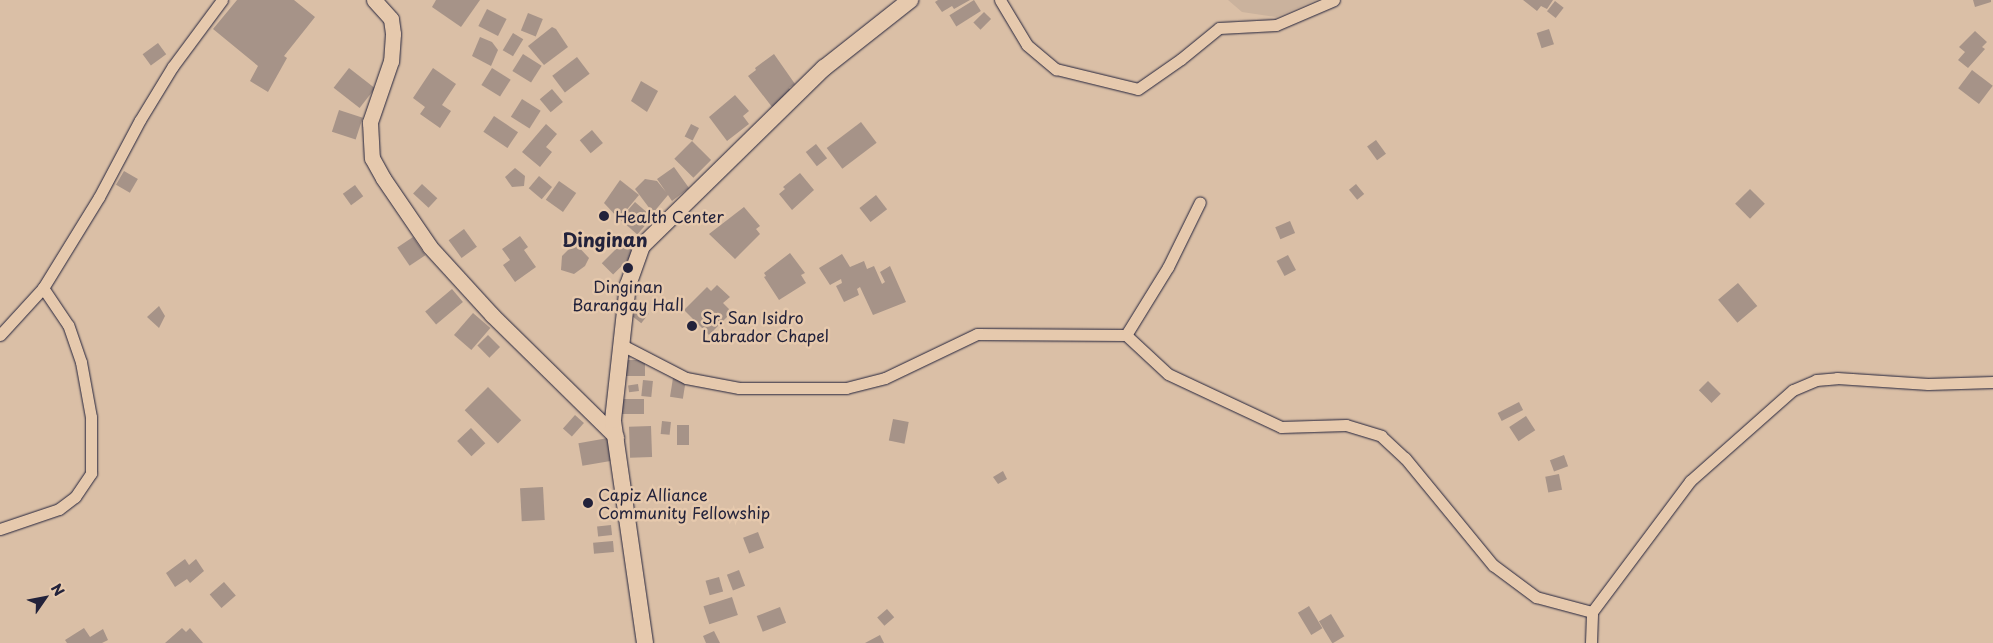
<!DOCTYPE html>
<html>
<head>
<meta charset="utf-8">
<style>
	body { margin:0 }
	#map { position:relative; width:1993px; height:643px; overflow:hidden; background:#dabfa6; font-family:"Playpen Sans",sans-serif }
	div>[style] { position:absolute }
	.built>* { inset:0; background:#cab29d }
	.building>* { inset:0; background:#a69388; transform-origin:0 0 }
	.roads { filter:drop-shadow(0 0 1px #22223b) drop-shadow(0 0 1px #22223b) }
	.minor>* { height:11px; margin:-5.5px; padding:0 5.5px; transform-origin:5.5px; border-radius:5.5px; background:#e6c9ad }
	.tertiary>* { height:15px; margin:-7.5px; padding:0 7.5px; transform-origin:7.5px; border-radius:7.5px; background:#e6c9ad }
	.secondary>* { height:16px; margin:-8px; padding:0 8px; transform-origin:8px; border-radius:8px; background:#e6c9ad }
	.dots>* { width:14px; height:14px; translate:-50% -50%; box-sizing:border-box; border:2px solid #e6c9ad; border-radius:50% }
	span { translate:-50% -50%; white-space:nowrap; text-align:center; line-height:1.15; -webkit-text-stroke:5px #e6c9ad; paint-order:stroke }
	.poi-label { font-size:16px; color:#22223b }
	.left { translate:0 -50%; text-align:left }
	.quarter-label { font-size:19px; color:#22223b; font-weight:700 }
	.north { position:absolute; left:20px; top:573px; width:50px; height:50px; -webkit-text-stroke:4px #e6c9ad; paint-order:stroke; rotate:57deg; font-size:14px; font-weight:700; line-height:20px; text-align:center; color:#22223b }
	.north::after { content:''; display:block; margin:auto; width:18px; height:22px; background:#22223b; clip-path:polygon(50% 0,100% 100%,50% 72%,0 100%) }
</style>
</head>
<body>
<div id="map">
	<div class="built">
		<i style="clip-path:polygon(1228px 0,1316px 0,1276px 17px,1242px 12px)"></i>
	</div>
	<div class="building">
		<i style="clip-path:polygon(237px 0,294px 0,315px 17px,284px 56px,287px 58px,268px 92px,250px 81px,258px 66px,213px 29px)"></i>
		<i style="clip-path:polygon(436px 0,480px 0,461px 27px,432px 7px)"></i>
		<i style="clip-path:polygon(938px 0,970px 0,954px 9px,952px 6px,942px 12px,935px 2px)"></i>
		<i style="left:974px;top:0;width:13px;height:29px;rotate:58deg"></i>
		<i style="clip-path:polygon(1523px 0,1553px 0,1547px 9px,1541px 6px,1537px 11px)"></i>
		<i style="clip-path:polygon(1973px 0,1991px 0,1991px 2px,1975px 7px)"></i>
		<i style="left:1555px;top:1px;width:11px;height:13px;rotate:38deg"></i>
		<i style="left:487px;top:9px;width:22px;height:19px;rotate:27deg"></i>
		<i style="left:984px;top:12px;width:10px;height:15px;rotate:45deg"></i>
		<i style="left:528px;top:13px;width:16px;height:19px;rotate:22deg"></i>
		<i style="clip-path:polygon(552px 27px,556px 29px,568px 47px,544px 65px,528px 46px)"></i>
		<i style="left:1549px;top:29px;width:16px;height:13px;rotate:72deg"></i>
		<i style="clip-path:polygon(1975px 31px,1987px 42px,1982px 47px,1985px 49px,1968px 68px,1958px 60px,1965px 52px,1959px 47px)"></i>
		<i style="left:513px;top:33px;width:12px;height:20px;rotate:31deg"></i>
		<i style="clip-path:polygon(480px 37px,492px 42px,498px 50px,491px 66px,472px 56px)"></i>
		<i style="left:158px;top:43px;width:14px;height:19px;rotate:54deg"></i>
		<i style="left:523px;top:54px;width:22px;height:20px;rotate:32deg"></i>
		<i style="clip-path:polygon(774px 54px,795px 84px,789px 88px,792px 92px,772px 107px,748px 76px,756px 70px,755px 68px)"></i>
		<i style="left:577px;top:57px;width:21px;height:31px;rotate:53deg"></i>
		<i style="left:349px;top:68px;width:33px;height:25px;rotate:38deg"></i>
		<i style="clip-path:polygon(433px 68px,456px 84px,442px 105px,451px 111px,440px 128px,420px 114px,425px 107px,413px 98px)"></i>
		<i style="left:492px;top:68px;width:22px;height:20px;rotate:32deg"></i>
		<i style="left:1972px;top:70px;width:26px;height:23px;rotate:37deg"></i>
		<i style="clip-path:polygon(641px 81px,658px 91px,647px 112px,631px 101px)"></i>
		<i style="left:552px;top:89px;width:17px;height:16px;rotate:50deg"></i>
		<i style="clip-path:polygon(735px 95px,749px 111px,743px 116px,749px 124px,727px 141px,709px 117px)"></i>
		<i style="left:522px;top:99px;width:22px;height:21px;rotate:32deg"></i>
		<i style="left:339px;top:110px;width:25px;height:23px;rotate:18deg"></i>
		<i style="left:494px;top:116px;width:29px;height:19px;rotate:34deg"></i>
		<i style="left:861px;top:122px;width:26px;height:43px;rotate:53deg"></i>
		<i style="clip-path:polygon(546px 124px,557px 134px,546px 147px,552px 152px,540px 167px,522px 152px)"></i>
		<i style="left:691px;top:124px;width:9px;height:14px;rotate:27deg"></i>
		<i style="left:592px;top:130px;width:17px;height:16px;rotate:50deg"></i>
		<i style="left:1376px;top:140px;width:17px;height:11px;rotate:54deg"></i>
		<i style="left:692px;top:141px;width:27px;height:25px;rotate:45deg"></i>
		<i style="left:816px;top:144px;width:18px;height:13px;rotate:52deg"></i>
		<i style="clip-path:polygon(674px 167px,689px 188px,672px 201px,668px 195px,653px 213px,635px 189px,645px 179px,657px 181px,666px 192px,657px 179px)"></i>
		<i style="clip-path:polygon(515px 168px,525px 176px,524px 186px,512px 187px,505px 177px)"></i>
		<i style="left:124px;top:171px;width:16px;height:16px;rotate:30deg"></i>
		<i style="clip-path:polygon(800px 173px,814px 190px,792px 210px,779px 194px,785px 189px,783px 187px)"></i>
		<i style="left:539px;top:176px;width:17px;height:16px;rotate:40deg"></i>
		<i style="clip-path:polygon(620px 180px,639px 195px,619px 219px,604px 203px)"></i>
		<i style="left:559px;top:181px;width:21px;height:23px;rotate:35deg"></i>
		<i style="left:422px;top:184px;width:21px;height:13px;rotate:43deg"></i>
		<i style="left:1356px;top:184px;width:13px;height:9px;rotate:51deg"></i>
		<i style="left:355px;top:185px;width:14px;height:15px;rotate:54deg"></i>
		<i style="left:1750px;top:189px;width:21px;height:21px;rotate:45deg"></i>
		<i style="left:876px;top:195px;width:18px;height:21px;rotate:52deg"></i>
		<i style="left:635px;top:202px;width:23px;height:23px;rotate:41deg"></i>
		<i style="clip-path:polygon(744px 207px,760px 226px,756px 229px,760px 234px,735px 259px,709px 234px)"></i>
		<i style="left:1290px;top:221px;width:13px;height:16px;rotate:67deg"></i>
		<i style="left:464px;top:229px;width:22px;height:19px;rotate:54deg"></i>
		<i style="clip-path:polygon(520px 236px,528px 247px,524px 250px,536px 267px,515px 282px,503px 265px,510px 260px,502px 249px)"></i>
		<i style="left:413px;top:237px;width:22px;height:19px;rotate:56deg"></i>
		<i style="left:623px;top:242px;width:16px;height:30px;rotate:45deg"></i>
		<i style="clip-path:polygon(575px 243px,589px 258px,585px 266px,574px 274px,561px 270px,562px 256px)"></i>
		<i style="clip-path:polygon(790px 253px,805px 273px,801px 275px,806px 283px,779px 300px,764px 277px,766px 276px,764px 273px)"></i>
		<i style="clip-path:polygon(842px 254px,850px 267px,864px 261px,867px 269px,874px 266px,882px 284px,885px 282px,880px 272px,890px 266px,906px 302px,873px 315px,860px 287px,857px 289px,859px 295px,844px 302px,836px 286px,842px 283px,841px 279px,830px 285px,819px 268px)"></i>
		<i style="left:1288px;top:255px;width:17px;height:13px;rotate:62deg"></i>
		<i style="left:1738px;top:283px;width:30px;height:26px;rotate:50deg"></i>
		<i style="clip-path:polygon(717px 285px,730px 297px,723px 303px,732px 312px,709px 335px,684px 310px,707px 287px,711px 291px)"></i>
		<i style="left:452px;top:289px;width:17px;height:35px;rotate:50deg"></i>
		<i style="clip-path:polygon(159px 306px,165px 316px,159px 328px,147px 317px)"></i>
		<i style="left:640px;top:307px;width:11px;height:12px;rotate:38deg"></i>
		<i style="left:473px;top:313px;width:23px;height:29px;rotate:41deg"></i>
		<i style="left:488px;top:335px;width:17px;height:15px;rotate:45deg"></i>
		<i style="left:623px;top:360px;width:22px;height:16px"></i>
		<i style="left:673px;top:378px;width:13px;height:19px;rotate:9deg"></i>
		<i style="left:643px;top:380px;width:10px;height:16px;rotate:6deg"></i>
		<i style="left:1708px;top:381px;width:18px;height:13px;rotate:45deg"></i>
		<i style="left:638px;top:384px;width:7px;height:10px;rotate:82deg"></i>
		<i style="left:488px;top:387px;width:47px;height:33px;rotate:45deg"></i>
		<i style="left:621px;top:399px;width:23px;height:15px"></i>
		<i style="left:1519px;top:402px;width:9px;height:24px;rotate:63deg"></i>
		<i style="left:575px;top:415px;width:12px;height:18px;rotate:42deg"></i>
		<i style="left:1526px;top:416px;width:17px;height:20px;rotate:57deg"></i>
		<i style="left:893px;top:419px;width:16px;height:22px;rotate:11deg"></i>
		<i style="left:662px;top:421px;width:9px;height:13px;rotate:6deg"></i>
		<i style="left:677px;top:425px;width:12px;height:20px"></i>
		<i style="left:651px;top:426px;width:31px;height:22px;rotate:88deg"></i>
		<i style="left:471px;top:428px;width:21px;height:19px;rotate:47deg"></i>
		<i style="left:608px;top:438px;width:23px;height:30px;rotate:80deg"></i>
		<i style="left:1564px;top:455px;width:12px;height:15px;rotate:70deg"></i>
		<i style="clip-path:polygon(1003px 471px,1007px 479px,998px 484px,993px 477px)"></i>
		<i style="left:1559px;top:474px;width:16px;height:14px;rotate:79deg"></i>
		<i style="left:543px;top:487px;width:33px;height:23px;rotate:87deg"></i>
		<i style="left:611px;top:525px;width:10px;height:14px;rotate:84deg"></i>
		<i style="left:758px;top:532px;width:17px;height:16px;rotate:69deg"></i>
		<i style="left:613px;top:541px;width:11px;height:20px;rotate:85deg"></i>
		<i style="clip-path:polygon(185px 559px,189px 565px,196px 559px,204px 571px,190px 583px,187px 579px,175px 587px,166px 573px)"></i>
		<i style="left:739px;top:570px;width:17px;height:13px;rotate:69deg"></i>
		<i style="left:719px;top:577px;width:15px;height:14px;rotate:74deg"></i>
		<i style="left:224px;top:582px;width:18px;height:19px;rotate:49deg"></i>
		<i style="left:732px;top:597px;width:19px;height:30px;rotate:72deg"></i>
		<i style="left:1309px;top:606px;width:26px;height:13px;rotate:59deg"></i>
		<i style="left:780px;top:607px;width:17px;height:25px;rotate:69deg"></i>
		<i style="left:887px;top:609px;width:11px;height:13px;rotate:49deg"></i>
		<i style="left:1331px;top:614px;width:26px;height:14px;rotate:59deg"></i>
		<i style="clip-path:polygon(84px 628px,90px 637px,103px 629px,108px 640px,102px 643px,67px 643px,65px 640px)"></i>
		<i style="clip-path:polygon(182px 628px,186px 632px,190px 628px,203px 643px,165px 643px)"></i>
		<i style="clip-path:polygon(714px 631px,720px 643px,706px 643px,703px 636px)"></i>
		<i style="clip-path:polygon(880px 635px,884px 643px,865px 643px)"></i>
	</div>
	<div class="roads">
		<div class="minor">
			<i style="left:1000px;top:0;width:52px;rotate:59deg"></i>
			<i style="left:1027px;top:45px;width:38px;rotate:40deg"></i>
			<i style="left:1056px;top:69px;width:84px;rotate:13.7deg"></i>
			<i style="left:1138px;top:89px;width:52px;rotate:-34.9deg"></i>
			<i style="left:1181px;top:59px;width:49px;rotate:-39.2deg"></i>
			<i style="left:1219px;top:28px;width:57px;rotate:-3deg"></i>
			<i style="left:1276px;top:25px;width:63px;rotate:-23.3deg"></i>
			<i style="left:0;top:335px;width:64px;rotate:-47.5deg"></i>
			<i style="left:43px;top:288px;width:107px;rotate:-58.4deg"></i>
			<i style="left:99px;top:197px;width:87px;rotate:-62deg"></i>
			<i style="left:140px;top:120px;width:63px;rotate:-58.6deg"></i>
			<i style="left:173px;top:66px;width:82px;rotate:-53.4deg"></i>
			<i style="left:1126px;top:335px;width:80px;rotate:-58.3deg"></i>
			<i style="left:1168px;top:267px;width:72px;rotate:-63.8deg"></i>
			<i style="left:620px;top:344px;width:74px;rotate:27.3deg"></i>
			<i style="left:686px;top:378px;width:54px;rotate:10.7deg"></i>
			<i style="left:739px;top:388px;width:107px"></i>
			<i style="left:846px;top:388px;width:40px;rotate:-14.4deg"></i>
			<i style="left:885px;top:378px;width:102px;rotate:-25.6deg"></i>
			<i style="left:977px;top:334px;width:149px;rotate:0.4deg"></i>
			<i style="left:1126px;top:335px;width:57px;rotate:42.9deg"></i>
			<i style="left:1168px;top:374px;width:125px;rotate:25.1deg"></i>
			<i style="left:1281px;top:427px;width:65px;rotate:-1.8deg"></i>
			<i style="left:1346px;top:425px;width:37px;rotate:17deg"></i>
			<i style="left:1381px;top:436px;width:33px;rotate:43deg"></i>
			<i style="left:1405px;top:458px;width:139px;rotate:50.6deg"></i>
			<i style="left:1493px;top:565px;width:54px;rotate:36.7deg"></i>
			<i style="left:1536px;top:597px;width:58px;rotate:15deg"></i>
			<i style="left:0;top:529px;width:62px;rotate:-18.7deg"></i>
			<i style="left:59px;top:509px;width:20px;rotate:-37deg"></i>
			<i style="left:75px;top:497px;width:29px;rotate:-56deg"></i>
			<i style="left:91px;top:473px;width:56px;rotate:-90deg"></i>
			<i style="left:91px;top:417px;width:56px;rotate:-100.3deg"></i>
			<i style="left:81px;top:362px;width:39px;rotate:-109deg"></i>
			<i style="left:68px;top:325px;width:45px;rotate:-124deg"></i>
			<i style="left:1591px;top:643px;width:31px;rotate:-88deg"></i>
			<i style="left:1592px;top:612px;width:164px;rotate:-53.2deg"></i>
			<i style="left:1690px;top:481px;width:137px;rotate:-41.5deg"></i>
			<i style="left:1793px;top:390px;width:25px;rotate:-23deg"></i>
			<i style="left:1816px;top:380px;width:21px;rotate:-5deg"></i>
			<i style="left:1837px;top:378px;width:91px;rotate:3.8deg"></i>
			<i style="left:1928px;top:384px;width:65px;rotate:-1.8deg"></i>
		</div>
		<div class="tertiary">
			<i style="left:374px;top:0;width:25px;rotate:48deg"></i>
			<i style="left:391px;top:19px;width:15px;rotate:82deg"></i>
			<i style="left:393px;top:34px;width:27px;rotate:94deg"></i>
			<i style="left:391px;top:61px;width:65px;rotate:109deg"></i>
			<i style="left:370px;top:122px;width:36px;rotate:87deg"></i>
			<i style="left:372px;top:158px;width:23px;rotate:61deg"></i>
			<i style="left:383px;top:178px;width:83px;rotate:55.7deg"></i>
			<i style="left:430px;top:247px;width:92px;rotate:47.6deg"></i>
			<i style="left:492px;top:315px;width:174px;rotate:44.5deg"></i>
		</div>
		<div class="secondary">
			<i style="left:645px;top:643px;width:225px;rotate:-98.2deg"></i>
			<i style="left:613px;top:420px;width:136px;rotate:-83.7deg"></i>
			<i style="left:628px;top:285px;width:41px;rotate:-70.3deg"></i>
			<i style="left:642px;top:246px;width:255px;rotate:-44.4deg"></i>
			<i style="left:824px;top:68px;width:110px;rotate:-38.3deg"></i>
		</div>
	</div>
	<div class="dots">
		<i style="left:604px;top:216px;background:#22223b"></i>
		<i style="left:628px;top:268px;background:#22223b"></i>
		<i style="left:692px;top:326px;background:#22223b"></i>
		<i style="left:588px;top:503px;background:#22223b"></i>
	</div>
	<div class="poi-label">
		<span class="left" style="left:615px;top:216px">Health Center</span>
		<span style="left:628px;top:295px">Dinginan<br>Barangay Hall</span>
		<span class="left" style="left:702px;top:326px">Sr. San Isidro<br>Labrador Chapel</span>
		<span class="left" style="left:598px;top:503px">Capiz Alliance<br>Community Fellowship</span>
	</div>
	<div class="quarter-label">
		<span style="left:605px;top:240px">Dinginan</span>
	</div>
	<div class="north">N</div>
</div>
</body>
</html>
